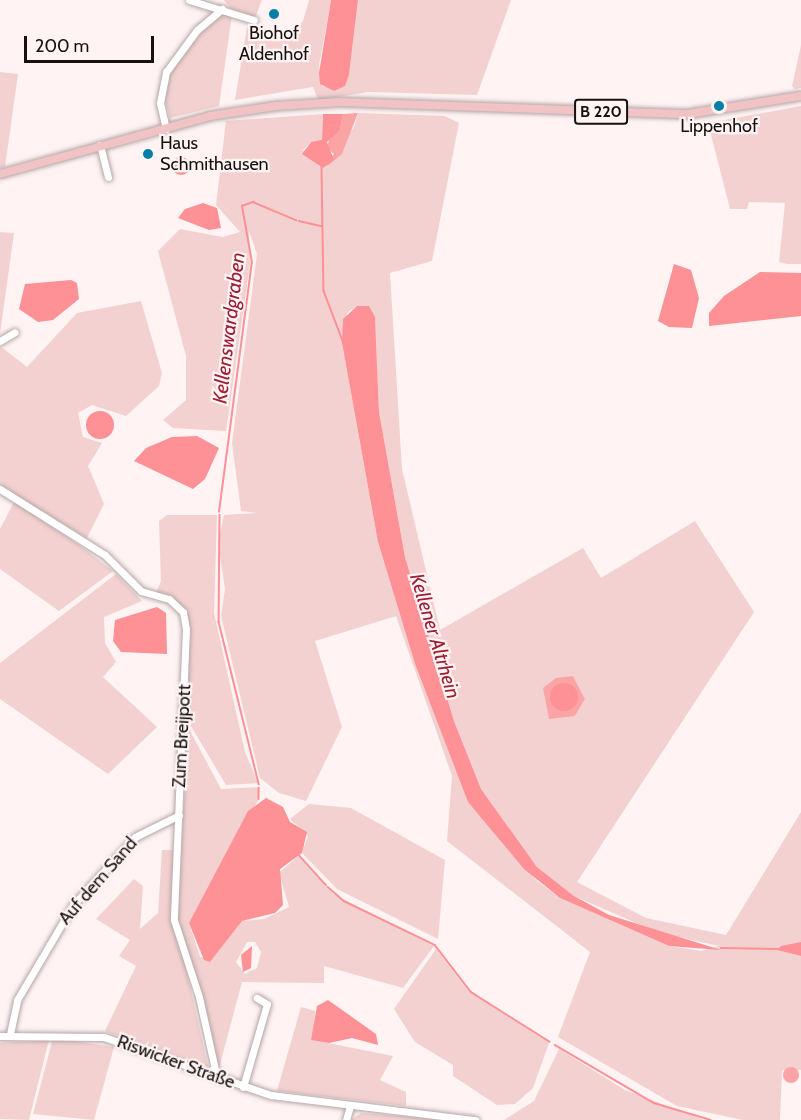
<!DOCTYPE html>
<html>
<head>
<meta charset="utf-8">
<style>
	body { margin:0 }
	#map { position:relative; width:801px; height:1120px; overflow:hidden; background:#fff3f3; font-family:Cabin,sans-serif }
	div>[style] { position:absolute }
	.green>* { inset:0; background:#f4d1d1 }
	.forest>* { inset:0; background:#fba4a6 }
	.round { border-radius:50% }
	.water>* { inset:0; background:#fd9195 }
	.stream>* { height:1.5px; margin:-0.75px; padding:0 0.75px; transform-origin:0.75px; border-radius:0.75px; background:#fd9195 }
	.roads { filter:drop-shadow(0 0 2px #b4a6a6) drop-shadow(0 0 2px #b4a6a6) }
	.minor>* { height:7px; margin:-3.5px; padding:0 3.5px; transform-origin:3.5px; border-radius:3.5px; background:#fff }
	.major>* { height:8px; margin:-4px; padding:0 4px; transform-origin:4px; border-radius:4px; background:#f1c3c4 }
	.dots>* { width:16px; height:16px; translate:-50% -50%; box-sizing:border-box; border:3px solid #fff3f3; border-radius:50% }
	span { translate:-50% -50%; white-space:nowrap; text-align:center; line-height:1.15; -webkit-text-stroke:4.5px #fff3f3; paint-order:stroke }
	.shield-label span { padding:2px 4px; background:#fff3f3; border:2px solid; border-radius:4px; -webkit-text-stroke-width:0 }
	.shield-label { font-size:16px; color:#161111; font-weight:700 }
	.poi-label { font-size:18px; color:#161111 }
	.left { translate:0 -50%; text-align:left }
	.street-label { font-size:18px; color:#161111 }
	.water-label { font-size:20px; color:#9c1f33; font-style:italic }
	.scale { position:absolute; left:24px; top:36px; width:130px; height:27px; box-sizing:border-box; border:3px solid #161111; border-top:0; padding-left:8px; font-size:18px; line-height:21px; white-space:nowrap; color:#161111; -webkit-text-stroke:4px #fff3f3; paint-order:stroke }
</style>
</head>
<body>
<div id="map">
	<div class="green">
		<i style="clip-path:polygon(224px 0,262px 0,255px 18px,232px 10px)"></i>
		<i style="clip-path:polygon(309px 0,331px 0,319px 65px,322px 86px,335px 89px,345px 86px,349px 75px,358px 0,511px 0,477px 95px,369px 92px,318px 100px,313px 87px,235px 100px,247px 27px,271px 40px,288px 39px,303px 21px)"></i>
		<i style="clip-path:polygon(220px 15px,232px 15px,219px 106px,170px 118px,164px 97px,167px 76px,201px 30px)"></i>
		<i style="clip-path:polygon(801px 45px,801px 88px,795px 89px,792px 86px)"></i>
		<i style="clip-path:polygon(0 72px,18px 74px,5px 167px,0 168px)"></i>
		<i style="clip-path:polygon(801px 106px,801px 264px,787px 264px,779px 262px,785px 203px,749px 202px,747px 209px,730px 209px,708px 123px)"></i>
		<i style="clip-path:polygon(evenodd,358px 113px,445px 116px,459px 123px,432px 261px,390px 273px,402px 469px,440px 630px,583px 548px,601px 578px,695px 521px,754px 612px,577px 882px,646px 918px,726px 935px,801px 812px,801px 942px,778px 950px,801px 956px,801px 1070px,782px 1070px,780px 1120px,743px 1120px,677px 1106px,558px 1037px,590px 952px,447px 841px,452px 776px,396px 616px,315px 641px,342px 727px,306px 801px,279px 793px,260px 778px,221px 616px,225px 589px,218px 542px,224px 515px,258px 513px,241px 511px,232px 443px,257px 254px,249px 231px,250px 264px,226px 431px,173px 428px,163px 420px,186px 400px,186px 356px,158px 251px,180px 229px,223px 237px,240px 232px,216px 205px,226px 121px,323px 114px,322px 141px,311px 142px,303px 150px,323px 168px,354px 127px,358px 113px,357px 306px,375px 317px,379px 412px,405px 557px,454px 721px,481px 789px,537px 867px,574px 896px,657px 932px,719px 946px,701px 951px,669px 946px,560px 898px,537px 881px,468px 801px,415px 664px,378px 542px,342px 343px,347px 313px,357px 306px,358px 113px,573px 676px,585px 699px,575px 716px,573px 676px)"></i>
		<i style="clip-path:polygon(0 232px,14px 233px,0 334px)"></i>
		<i style="clip-path:polygon(141px 301px,162px 373px,159px 386px,126px 416px,92px 405px,78px 413px,83px 437px,102px 443px,88px 466px,104px 504px,87px 538px,0 486px,0 346px,27px 367px,77px 313px)"></i>
		<i style="clip-path:polygon(14px 502px,79px 545px,113px 571px,59px 611px,0 569px,0 529px)"></i>
		<i style="clip-path:polygon(167px 515px,217px 515px,214px 613px,245px 752px,258px 783px,226px 785px,191px 726px,186px 612px,174px 599px,156px 593px,161px 581px,159px 521px)"></i>
		<i style="clip-path:polygon(116px 574px,142px 601px,104px 617px,105px 643px,116px 662px,103px 677px,157px 727px,108px 774px,0 699px,0 663px)"></i>
		<i style="clip-path:polygon(evenodd,188px 727px,221px 789px,260px 787px,259px 799px,189px 923px,200px 957px,213px 958px,242px 921px,264px 919px,289px 907px,279px 873px,298px 856px,333px 894px,434px 946px,403px 988px,324px 966px,324px 983px,242px 982px,219px 1068px,177px 926px,188px 727px,247px 942px,255px 942px,261px 952px,257px 968px,245px 974px,236px 962px,247px 942px)"></i>
		<i style="clip-path:polygon(309px 804px,351px 808px,445px 860px,438px 939px,337px 889px,302px 853px,308px 836px,290px 819px)"></i>
		<i style="clip-path:polygon(162px 850px,175px 850px,172px 906px,209px 1071px,105px 1031px,136px 966px,119px 956px,130px 940px,96px 919px,134px 879px,143px 886px,140px 929px,158px 913px)"></i>
		<i style="clip-path:polygon(436px 949px,468px 991px,549px 1043px,533px 1088px,515px 1104px,497px 1105px,453px 1076px,453px 1065px,415px 1042px,394px 1009px)"></i>
		<i style="clip-path:polygon(301px 1007px,315px 1011px,313px 1040px,393px 1056px,380px 1080px,406px 1092px,406px 1106px,277px 1091px)"></i>
		<i style="clip-path:polygon(53px 1038px,114px 1047px,94px 1120px,33px 1114px)"></i>
		<i style="clip-path:polygon(49px 1040px,29px 1120px,0 1119px,0 1043px)"></i>
		<i style="clip-path:polygon(559px 1049px,625px 1090px,704px 1120px,504px 1120px,534px 1101px)"></i>
		<i style="clip-path:polygon(361px 1113px,439px 1119px,445px 1120px,351px 1120px)"></i>
	</div>
	<div class="forest">
		<i style="clip-path:polygon(358px 113px,342px 154px,327px 166px,334px 154px,327px 148px,330px 135px,340px 130px,343px 114px)"></i>
		<i style="clip-path:polygon(573px 676px,585px 699px,575px 716px,549px 719px,543px 688px,556px 678px)"></i>
		<i class="round" style="left:783px;top:1067px;width:16px;height:16px"></i>
	</div>
	<div class="water">
		<i style="clip-path:polygon(331px 0,358px 0,349px 75px,345px 86px,334px 91px,320px 84px,319px 73px)"></i>
		<i style="clip-path:polygon(323px 114px,343px 114px,340px 130px,327px 142px,334px 160px,323px 168px,302px 154px,311px 142px,322px 140px)"></i>
		<i class="round" style="left:172px;top:157px;width:18px;height:18px"></i>
		<i style="clip-path:polygon(203px 203px,217px 208px,221px 228px,209px 230px,178px 218px,185px 209px)"></i>
		<i style="clip-path:polygon(674px 264px,691px 270px,699px 298px,692px 328px,669px 327px,658px 321px)"></i>
		<i style="clip-path:polygon(760px 272px,801px 273px,801px 316px,709px 326px,709px 313px,724px 296px)"></i>
		<i style="clip-path:polygon(71px 280px,77px 283px,79px 299px,53px 320px,38px 322px,19px 309px,25px 284px)"></i>
		<i style="clip-path:polygon(357px 306px,369px 306px,375px 317px,379px 412px,405px 557px,454px 721px,481px 789px,537px 867px,574px 896px,609px 915px,721px 950px,669px 946px,560px 898px,524px 869px,468px 802px,415px 664px,378px 542px,342px 343px,343px 319px)"></i>
		<i class="round" style="left:86px;top:411px;width:28px;height:28px"></i>
		<i style="clip-path:polygon(197px 436px,219px 448px,205px 479px,193px 489px,134px 461px,146px 448px,172px 437px)"></i>
		<i style="clip-path:polygon(157px 607px,166px 613px,167px 654px,121px 652px,113px 641px,115px 620px)"></i>
		<i class="round" style="left:550px;top:683px;width:28px;height:28px"></i>
		<i style="clip-path:polygon(266px 798px,283px 807px,290px 822px,307px 832px,302px 853px,280px 869px,283px 905px,275px 913px,242px 921px,210px 962px,204px 960px,189px 923px,248px 811px)"></i>
		<i style="clip-path:polygon(801px 942px,801px 956px,777px 950px,781px 946px)"></i>
		<i style="clip-path:polygon(252px 946px,251px 968px,243px 972px,241px 955px)"></i>
		<i style="clip-path:polygon(328px 1000px,376px 1034px,378px 1045px,352px 1038px,329px 1043px,311px 1040px,317px 1006px)"></i>
	</div>
	<div class="stream">
		<i style="left:322px;top:167px;width:124px;rotate:89.1deg"></i>
		<i style="left:324px;top:291px;width:53px;rotate:69.2deg"></i>
		<i style="left:299px;top:221px;width:23px;rotate:13deg"></i>
		<i style="left:219px;top:512px;width:251px;rotate:-82.5deg"></i>
		<i style="left:252px;top:263px;width:58px;rotate:-100deg"></i>
		<i style="left:242px;top:206px;width:12px;rotate:-20deg"></i>
		<i style="left:253px;top:202px;width:47px;rotate:22.7deg"></i>
		<i style="left:220px;top:515px;width:107px;rotate:90.5deg"></i>
		<i style="left:219px;top:622px;width:167px;rotate:76.1deg"></i>
		<i style="left:259px;top:788px;width:11px;rotate:90deg"></i>
		<i style="left:298px;top:854px;width:42px;rotate:47.9deg"></i>
		<i style="left:328px;top:887px;width:21px;rotate:41deg"></i>
		<i style="left:344px;top:901px;width:101px;rotate:25.8deg"></i>
		<i style="left:435px;top:945px;width:59px;rotate:52.5deg"></i>
		<i style="left:471px;top:992px;width:93px;rotate:32.3deg"></i>
		<i style="left:721px;top:948px;width:58px;rotate:1deg"></i>
		<i style="left:555px;top:1045px;width:115px;rotate:30.4deg"></i>
		<i style="left:654px;top:1103px;width:59px;rotate:16.6deg"></i>
	</div>
	<div class="roads">
		<div class="minor">
			<i style="left:189px;top:0;width:68px;rotate:17.1deg"></i>
			<i style="left:166px;top:129px;width:27px;rotate:-103deg"></i>
			<i style="left:160px;top:103px;width:32px;rotate:-79deg"></i>
			<i style="left:166px;top:72px;width:52px;rotate:-53.6deg"></i>
			<i style="left:197px;top:30px;width:33px;rotate:-40deg"></i>
			<i style="left:100px;top:145px;width:33px;rotate:76deg"></i>
			<i style="left:0;top:341px;width:17px;rotate:-31deg"></i>
			<i style="left:0;top:489px;width:124px;rotate:32.2deg"></i>
			<i style="left:105px;top:555px;width:51px;rotate:45deg"></i>
			<i style="left:141px;top:591px;width:29px;rotate:16deg"></i>
			<i style="left:169px;top:599px;width:19px;rotate:43deg"></i>
			<i style="left:183px;top:612px;width:17px;rotate:80deg"></i>
			<i style="left:186px;top:629px;width:291px;rotate:92.4deg"></i>
			<i style="left:174px;top:920px;width:81px;rotate:72deg"></i>
			<i style="left:199px;top:997px;width:83px;rotate:77.5deg"></i>
			<i style="left:10px;top:1034px;width:35px;rotate:-78deg"></i>
			<i style="left:17px;top:1000px;width:110px;rotate:-59.5deg"></i>
			<i style="left:73px;top:905px;width:92px;rotate:-47.6deg"></i>
			<i style="left:135px;top:837px;width:49px;rotate:-26.6deg"></i>
			<i style="left:0;top:1036px;width:104px;rotate:0.6deg"></i>
			<i style="left:104px;top:1037px;width:177px;rotate:19.2deg"></i>
			<i style="left:271px;top:1095px;width:206px;rotate:7deg"></i>
			<i style="left:243px;top:1087px;width:86px;rotate:-73.9deg"></i>
			<i style="left:267px;top:1004px;width:12px;rotate:-149deg"></i>
			<i style="left:346px;top:1120px;width:15px;rotate:-74deg"></i>
		</div>
		<div class="major">
			<i style="left:0;top:174px;width:218px;rotate:-15.4deg"></i>
			<i style="left:210px;top:116px;width:67px;rotate:-8.6deg"></i>
			<i style="left:276px;top:106px;width:64px;rotate:-3.6deg"></i>
			<i style="left:340px;top:102px;width:348px;rotate:2deg"></i>
			<i style="left:688px;top:114px;width:114px;rotate:-9.1deg"></i>
		</div>
	</div>
	<div class="dots">
		<i style="left:274px;top:14px;background:#027fa5"></i>
		<i style="left:719px;top:106px;background:#027fa5"></i>
		<i style="left:148px;top:154px;background:#027fa5"></i>
	</div>
	<div class="shield-label">
		<span style="left:601px;top:112px">B 220</span>
	</div>
	<div class="poi-label">
		<span style="left:274px;top:44px">Biohof<br>Aldenhof</span>
		<span style="left:719px;top:126px">Lippenhof</span>
		<span class="left" style="left:160px;top:154px">Haus<br>Schmithausen</span>
	</div>
	<div class="street-label">
		<span style="left:182px;top:736px;rotate:-87deg">Zum Breijpott</span>
		<span style="left:98px;top:881px;rotate:-49deg">Auf dem Sand</span>
		<span style="left:176px;top:1062px;rotate:20deg">Riswicker Straße</span>
	</div>
	<div class="water-label">
		<span style="left:229px;top:328px;rotate:-83deg">Kellenswardgraben</span>
		<span style="left:435px;top:636px;rotate:73deg">Kellener Altrhein</span>
	</div>
	<div class="scale">200 m</div>
</div>
</body>
</html>
